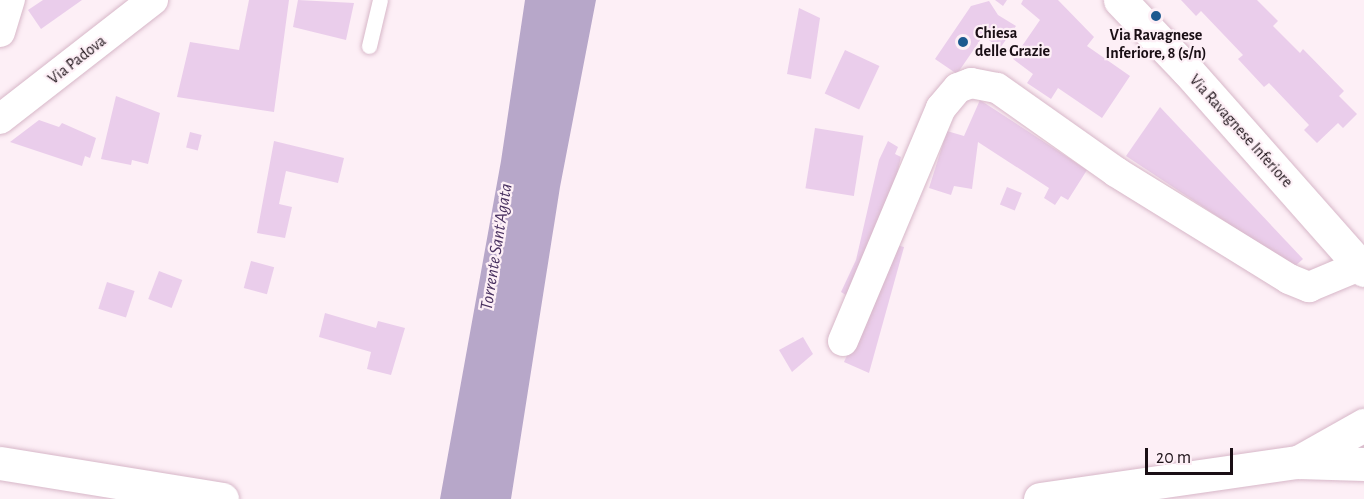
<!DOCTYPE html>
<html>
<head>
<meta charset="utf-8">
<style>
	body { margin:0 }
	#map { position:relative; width:1364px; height:499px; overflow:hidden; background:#fdeff6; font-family:"Alegreya Sans",sans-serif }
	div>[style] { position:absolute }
	.water>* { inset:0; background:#b7a7c9 }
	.building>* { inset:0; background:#eacdeb; transform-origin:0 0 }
	.roads { filter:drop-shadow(0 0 2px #d7b7c8) drop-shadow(0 0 2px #d7b7c8) }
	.lane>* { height:15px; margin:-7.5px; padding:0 7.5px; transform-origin:7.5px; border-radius:7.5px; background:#fff }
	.street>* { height:30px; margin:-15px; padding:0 15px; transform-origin:15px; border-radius:15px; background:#fff }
	.secondary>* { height:33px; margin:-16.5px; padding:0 16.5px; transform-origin:16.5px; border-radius:16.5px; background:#fff }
	.dots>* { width:16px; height:16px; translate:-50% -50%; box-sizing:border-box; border:3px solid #fdeff6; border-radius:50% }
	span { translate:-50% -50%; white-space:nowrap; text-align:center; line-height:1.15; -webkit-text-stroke:4.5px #fdeff6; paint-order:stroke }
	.poi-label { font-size:16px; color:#1a0f15; font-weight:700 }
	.left { translate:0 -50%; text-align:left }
	.street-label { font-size:16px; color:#1a0f15 }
	.water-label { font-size:18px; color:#48305f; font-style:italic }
	.scale { position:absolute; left:1145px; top:448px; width:88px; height:27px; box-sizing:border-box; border:3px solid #1a0f15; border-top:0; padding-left:8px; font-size:18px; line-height:21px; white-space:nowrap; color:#1a0f15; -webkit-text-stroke:4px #fdeff6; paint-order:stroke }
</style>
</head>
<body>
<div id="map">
	<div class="water">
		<i style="clip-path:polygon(525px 0,596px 0,560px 187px,511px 499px,440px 499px,501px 161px)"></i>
	</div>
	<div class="building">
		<i style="clip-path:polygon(43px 0,82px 0,41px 29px,28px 10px)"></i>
		<i style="clip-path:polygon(249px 0,289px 0,274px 112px,177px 97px,190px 42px,239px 50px)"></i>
		<i style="clip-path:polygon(298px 0,354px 3px,346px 40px,293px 27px)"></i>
		<i style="clip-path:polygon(995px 0,1007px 0,1003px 6px)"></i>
		<i style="clip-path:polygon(1023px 0,1058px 0,1094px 37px,1087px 46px,1130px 76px,1102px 118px,1058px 88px,1051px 99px,1027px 83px,1033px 74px,1013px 59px,1040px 20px,1021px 4px)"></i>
		<i style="clip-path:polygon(1181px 0,1257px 0,1278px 21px,1273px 26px,1300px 53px,1303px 49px,1344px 91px,1339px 96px,1357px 114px,1343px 128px,1338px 123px,1317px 143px,1304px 130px,1309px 125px,1269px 83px,1264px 87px,1238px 59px,1243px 55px,1201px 11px,1196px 16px)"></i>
		<i style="clip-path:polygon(989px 1px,998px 15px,1016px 26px,1000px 48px,983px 36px,957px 74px,935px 59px,971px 6px)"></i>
		<i style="clip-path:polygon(799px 8px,820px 18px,811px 79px,787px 74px)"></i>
		<i style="left:845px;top:50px;width:38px;height:48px;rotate:25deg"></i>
		<i style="clip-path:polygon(116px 96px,160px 113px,148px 164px,132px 160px,131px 165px,101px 159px)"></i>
		<i style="clip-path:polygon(980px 100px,1087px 170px,1068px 200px,1061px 196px,1055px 205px,1044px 198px,1049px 188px,978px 142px,972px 189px,954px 186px,951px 195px,929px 188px,947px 131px,964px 136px)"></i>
		<i style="clip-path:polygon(1160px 107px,1303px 259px,1294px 267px,1126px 156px)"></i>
		<i style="clip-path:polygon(39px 120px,59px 127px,62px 123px,96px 138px,90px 158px,85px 156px,82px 166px,10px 142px)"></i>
		<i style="left:815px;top:128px;width:49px;height:61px;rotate:9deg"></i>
		<i style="left:190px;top:132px;width:12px;height:16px;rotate:14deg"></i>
		<i style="clip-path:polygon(274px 141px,344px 158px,338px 183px,286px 171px,279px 204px,292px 207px,285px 238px,257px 233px)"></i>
		<i style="clip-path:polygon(888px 141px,898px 147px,895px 154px,901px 157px,890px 206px,849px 297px,841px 292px,856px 260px,879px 160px)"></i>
		<i style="left:1007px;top:187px;width:16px;height:19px;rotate:22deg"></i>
		<i style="clip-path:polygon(896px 245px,904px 247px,869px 373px,844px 362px)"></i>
		<i style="left:251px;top:261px;width:24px;height:28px;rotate:15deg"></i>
		<i style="left:159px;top:271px;width:25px;height:30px;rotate:21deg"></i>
		<i style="left:107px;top:282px;width:29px;height:28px;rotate:18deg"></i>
		<i style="clip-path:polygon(325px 313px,376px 328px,378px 321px,405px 328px,391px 375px,367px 369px,371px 352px,319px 337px)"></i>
		<i style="clip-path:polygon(803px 337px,813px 354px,792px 372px,779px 350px)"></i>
	</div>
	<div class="roads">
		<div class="lane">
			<i style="left:369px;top:46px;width:47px;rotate:-76.6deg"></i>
		</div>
		<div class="street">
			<i style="left:0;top:32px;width:34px;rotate:-73deg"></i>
			<i style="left:0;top:119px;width:194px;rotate:-37.9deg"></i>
			<i style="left:843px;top:341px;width:253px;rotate:-67.2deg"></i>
			<i style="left:941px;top:108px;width:26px;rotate:-50deg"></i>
			<i style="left:958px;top:88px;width:14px;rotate:-21deg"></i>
			<i style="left:971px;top:83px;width:26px;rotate:11deg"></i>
			<i style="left:997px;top:88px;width:146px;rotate:35.2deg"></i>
			<i style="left:1116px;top:172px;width:203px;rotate:31.7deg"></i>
			<i style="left:1289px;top:279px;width:22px;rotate:22deg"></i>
			<i style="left:1309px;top:287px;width:54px;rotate:-22.8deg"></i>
		</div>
		<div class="secondary">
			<i style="left:1120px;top:0;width:97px;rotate:46.3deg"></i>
			<i style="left:1187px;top:70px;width:267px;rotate:48.5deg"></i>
			<i style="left:1298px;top:462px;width:76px;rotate:-29.3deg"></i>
			<i style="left:0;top:463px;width:225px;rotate:9.2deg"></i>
			<i style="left:1040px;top:499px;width:261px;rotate:-8.2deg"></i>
			<i style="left:1298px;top:462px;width:66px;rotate:1.7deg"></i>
		</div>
	</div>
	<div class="dots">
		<i style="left:1156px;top:16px;background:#1c598f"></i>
		<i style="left:963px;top:42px;background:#1c598f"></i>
	</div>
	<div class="poi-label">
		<span class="left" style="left:975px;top:42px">Chiesa<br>delle Grazie</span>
		<span style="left:1156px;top:44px">Via Ravagnese<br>Inferiore, 8 (s/n)</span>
	</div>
	<div class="street-label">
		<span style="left:77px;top:60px;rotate:-38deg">Via Padova</span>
		<span style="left:1241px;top:131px;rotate:48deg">Via Ravagnese Inferiore</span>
	</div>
	<div class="water-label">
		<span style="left:497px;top:247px;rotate:-81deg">Torrente Sant'Agata</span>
	</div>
	<div class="scale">20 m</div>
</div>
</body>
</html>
